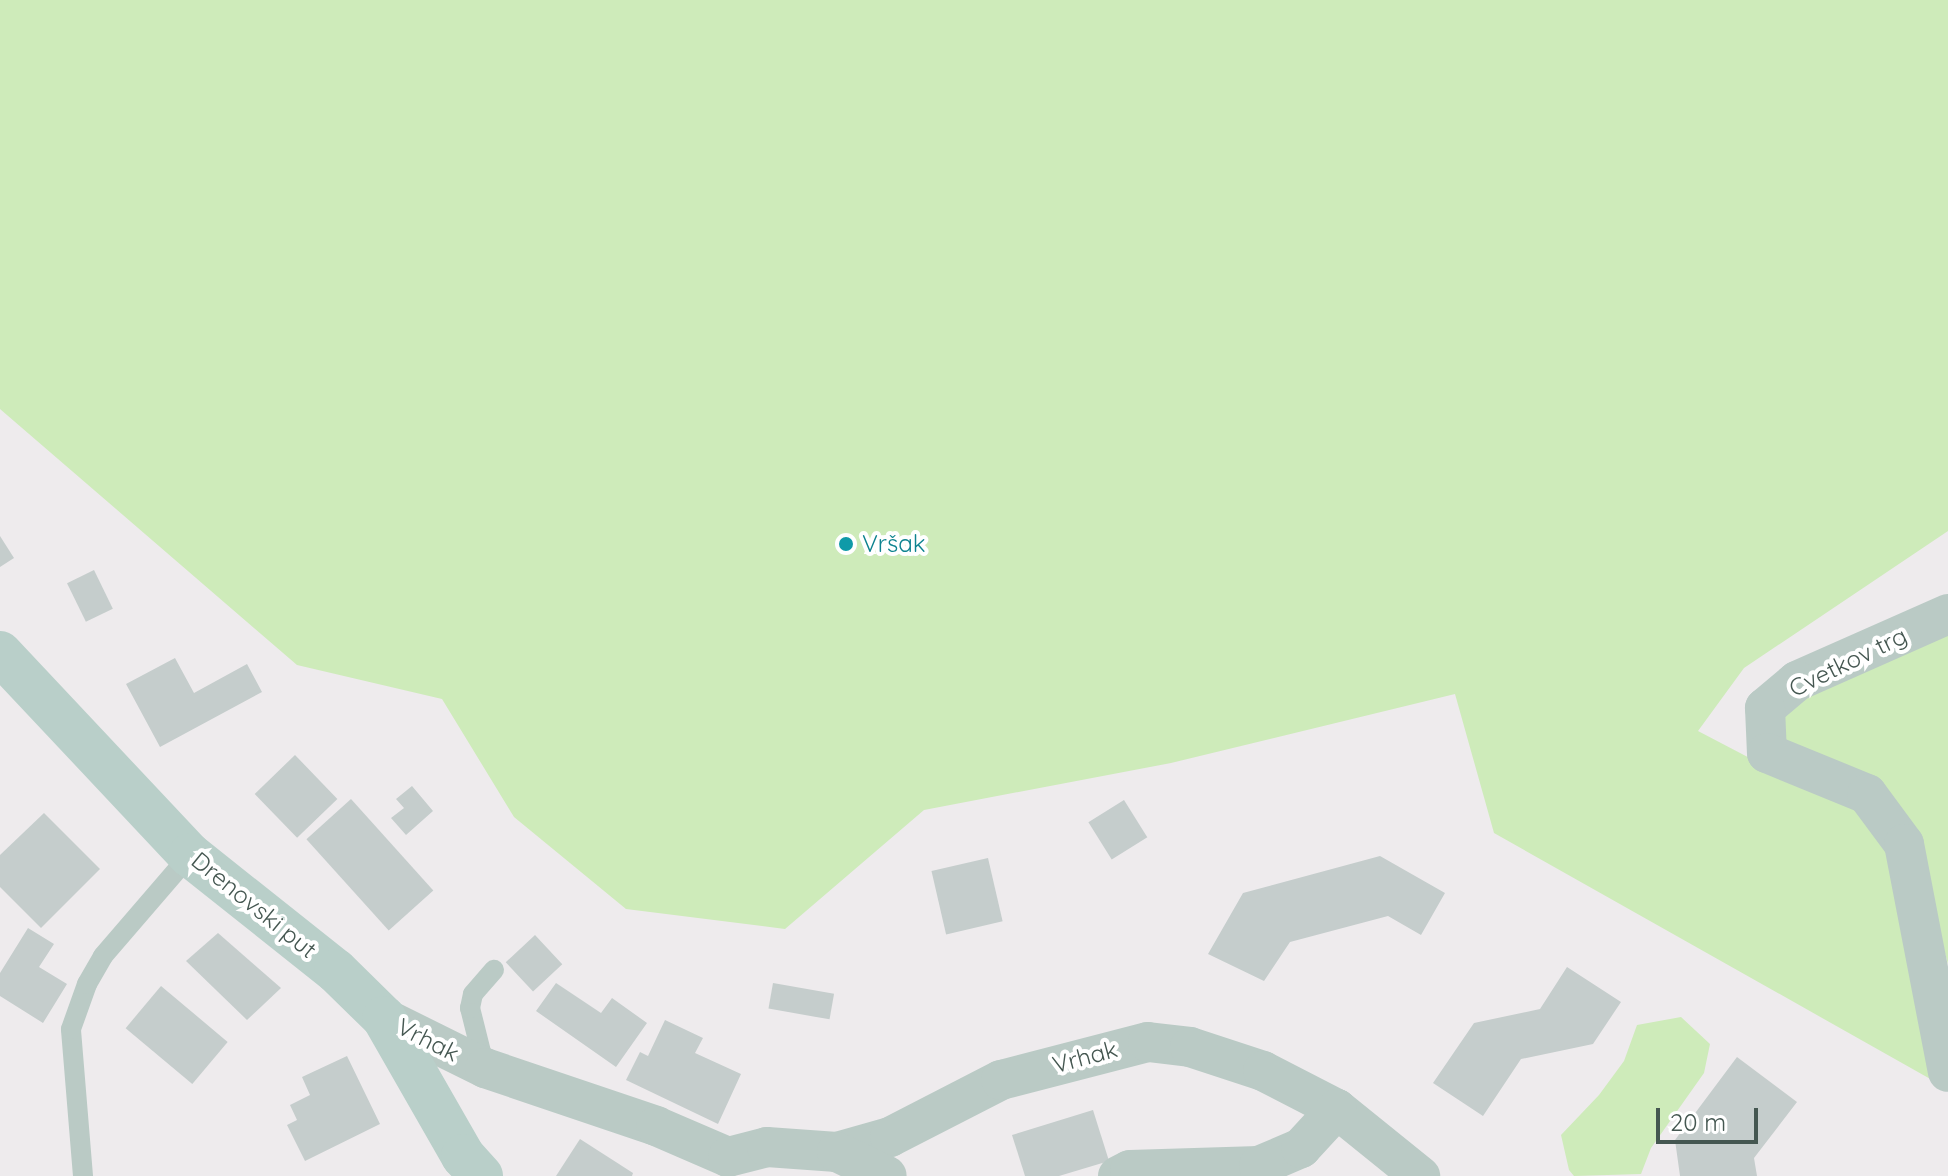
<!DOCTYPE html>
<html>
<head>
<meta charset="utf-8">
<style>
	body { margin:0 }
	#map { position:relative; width:1948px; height:1176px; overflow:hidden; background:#eeebed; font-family:Quicksand,sans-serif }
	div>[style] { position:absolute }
	.green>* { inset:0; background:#ceebba }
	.building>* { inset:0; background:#c5cdcc; transform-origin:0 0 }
	.lane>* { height:20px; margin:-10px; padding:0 10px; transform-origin:10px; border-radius:10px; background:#bacac5 }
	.street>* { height:40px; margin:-20px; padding:0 20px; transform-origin:20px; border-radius:20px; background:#bacac5 }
	.secondary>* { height:44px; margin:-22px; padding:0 22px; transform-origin:22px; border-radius:22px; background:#b9cfc9 }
	.dots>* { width:22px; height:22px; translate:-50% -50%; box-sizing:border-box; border:4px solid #fff; border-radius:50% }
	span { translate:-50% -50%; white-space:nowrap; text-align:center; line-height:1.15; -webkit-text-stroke:8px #fff; paint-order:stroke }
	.culture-label { font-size:24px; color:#0d838f }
	.left { translate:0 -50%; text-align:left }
	.street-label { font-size:24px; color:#455751 }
	.scale { position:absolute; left:1656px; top:1108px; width:102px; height:36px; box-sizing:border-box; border:4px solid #455751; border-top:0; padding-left:10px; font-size:24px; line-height:28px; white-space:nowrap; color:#455751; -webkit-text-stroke:6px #fff; paint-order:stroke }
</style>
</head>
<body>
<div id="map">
	<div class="green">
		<i style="clip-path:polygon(0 0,1948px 0,1948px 531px,1744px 668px,1698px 731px,1763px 765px,1865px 808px,1887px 844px,1941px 1085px,1494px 833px,1455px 694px,1171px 763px,924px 810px,785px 929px,626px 909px,514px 817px,442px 699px,297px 665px,0 409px)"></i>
		<i style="clip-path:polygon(1948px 632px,1948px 964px,1913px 840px,1782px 749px,1781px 710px)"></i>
		<i style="clip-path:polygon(1681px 1017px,1710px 1044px,1704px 1073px,1651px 1148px,1641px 1174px,1574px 1176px,1569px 1170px,1561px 1135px,1599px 1095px,1624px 1061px,1637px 1025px)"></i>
	</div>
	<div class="building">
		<i style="clip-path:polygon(0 536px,14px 558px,0 567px)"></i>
		<i style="left:94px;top:570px;width:43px;height:30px;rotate:64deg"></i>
		<i style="clip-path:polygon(175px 658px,194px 693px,247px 664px,262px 692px,160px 747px,126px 684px)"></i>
		<i style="left:295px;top:755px;width:61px;height:56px;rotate:46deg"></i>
		<i style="clip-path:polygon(412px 786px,433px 811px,406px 835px,391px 818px,404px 808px,396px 799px)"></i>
		<i style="left:351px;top:799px;width:123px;height:60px;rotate:48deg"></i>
		<i style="left:1124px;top:800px;width:44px;height:42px;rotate:58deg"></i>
		<i style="clip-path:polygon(44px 813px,100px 869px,41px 928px,0 887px,0 855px)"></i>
		<i style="clip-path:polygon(1380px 856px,1445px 893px,1421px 935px,1388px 916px,1290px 942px,1264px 981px,1208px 954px,1243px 893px)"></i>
		<i style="left:988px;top:858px;width:65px;height:58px;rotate:77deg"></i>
		<i style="clip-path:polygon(28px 928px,54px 944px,39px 967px,67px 984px,43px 1023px,0 996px,0 973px)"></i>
		<i style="clip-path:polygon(218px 933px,281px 988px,247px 1020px,186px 961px)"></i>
		<i style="left:535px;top:935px;width:40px;height:40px;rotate:47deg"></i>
		<i style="clip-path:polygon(1567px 967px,1621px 1002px,1593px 1044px,1521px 1059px,1483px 1116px,1433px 1083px,1474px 1023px,1540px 1009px)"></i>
		<i style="clip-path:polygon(556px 983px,601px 1013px,612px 998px,647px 1023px,616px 1067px,536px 1011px)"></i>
		<i style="left:773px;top:983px;width:62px;height:26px;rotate:10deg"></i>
		<i style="left:161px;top:986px;width:87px;height:55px;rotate:40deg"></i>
		<i style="clip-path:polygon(665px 1020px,703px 1038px,695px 1053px,741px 1074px,718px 1124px,626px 1080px,640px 1052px,648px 1056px)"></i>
		<i style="clip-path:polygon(347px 1056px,380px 1124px,305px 1161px,287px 1125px,297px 1120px,290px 1105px,310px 1095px,302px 1077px)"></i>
		<i style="clip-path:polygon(1737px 1057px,1797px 1102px,1754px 1158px,1757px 1176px,1680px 1176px,1675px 1140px)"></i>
		<i style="clip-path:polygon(1093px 1110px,1109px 1161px,1059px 1176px,1025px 1176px,1012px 1135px)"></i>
		<i style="clip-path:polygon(580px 1139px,633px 1173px,632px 1176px,556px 1176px)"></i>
	</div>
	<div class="lane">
		<i style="left:485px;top:1068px;width:62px;rotate:-104deg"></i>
		<i style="left:470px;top:1008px;width:14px;rotate:-78deg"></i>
		<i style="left:473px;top:994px;width:32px;rotate:-49deg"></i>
		<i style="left:83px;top:1176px;width:147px;rotate:-94.7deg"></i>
		<i style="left:71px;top:1029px;width:48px;rotate:-70.4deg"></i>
		<i style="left:87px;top:984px;width:32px;rotate:-60deg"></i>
		<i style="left:103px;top:956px;width:133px;rotate:-49.3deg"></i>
	</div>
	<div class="street">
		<i style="left:1948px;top:614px;width:165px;rotate:156.1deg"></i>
		<i style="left:1797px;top:681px;width:42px;rotate:139.8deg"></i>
		<i style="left:1765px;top:708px;width:45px;rotate:87.5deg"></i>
		<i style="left:1767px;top:753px;width:108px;rotate:22.3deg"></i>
		<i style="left:1867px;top:794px;width:62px;rotate:53.5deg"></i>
		<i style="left:1904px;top:844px;width:232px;rotate:79.1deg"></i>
		<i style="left:384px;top:1018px;width:113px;rotate:26.3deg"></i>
		<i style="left:485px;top:1068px;width:181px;rotate:18.7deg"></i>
		<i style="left:656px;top:1126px;width:78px;rotate:23.3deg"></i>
		<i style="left:728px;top:1157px;width:40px;rotate:-14.4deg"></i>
		<i style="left:767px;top:1147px;width:70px;rotate:4.1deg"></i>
		<i style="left:837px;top:1152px;width:55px;rotate:-15.8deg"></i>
		<i style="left:890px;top:1137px;width:125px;rotate:-27.2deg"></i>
		<i style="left:1001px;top:1080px;width:152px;rotate:-14.5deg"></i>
		<i style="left:1148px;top:1042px;width:42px;rotate:6.8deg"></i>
		<i style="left:1190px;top:1047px;width:77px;rotate:18.2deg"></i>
		<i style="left:1263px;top:1071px;width:83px;rotate:27.2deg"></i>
		<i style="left:1337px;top:1109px;width:107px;rotate:38.9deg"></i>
		<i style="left:837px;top:1152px;width:55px;rotate:25.6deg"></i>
		<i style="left:1118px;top:1176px;width:13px;rotate:-27deg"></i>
		<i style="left:1130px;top:1170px;width:129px;rotate:-1.8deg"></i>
		<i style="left:1259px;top:1166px;width:46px;rotate:-23.2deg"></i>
		<i style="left:1301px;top:1148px;width:53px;rotate:-47.3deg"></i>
	</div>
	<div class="secondary">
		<i style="left:0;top:653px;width:277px;rotate:46.8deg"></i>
		<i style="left:190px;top:855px;width:186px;rotate:38.5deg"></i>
		<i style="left:336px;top:971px;width:67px;rotate:44.4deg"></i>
		<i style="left:384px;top:1018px;width:159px;rotate:60.2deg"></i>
		<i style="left:463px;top:1156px;width:27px;rotate:48deg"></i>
	</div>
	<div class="dots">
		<i style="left:846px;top:544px;background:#0f9aa8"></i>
	</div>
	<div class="culture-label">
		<span class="left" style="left:862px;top:544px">Vršak</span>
	</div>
	<div class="street-label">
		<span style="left:1848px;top:662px;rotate:-26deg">Cvetkov trg</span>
		<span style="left:254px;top:905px;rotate:39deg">Drenovski put</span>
		<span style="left:428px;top:1040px;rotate:27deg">Vrhak</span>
		<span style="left:1085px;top:1057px;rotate:-15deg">Vrhak</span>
	</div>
	<div class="scale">20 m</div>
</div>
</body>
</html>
